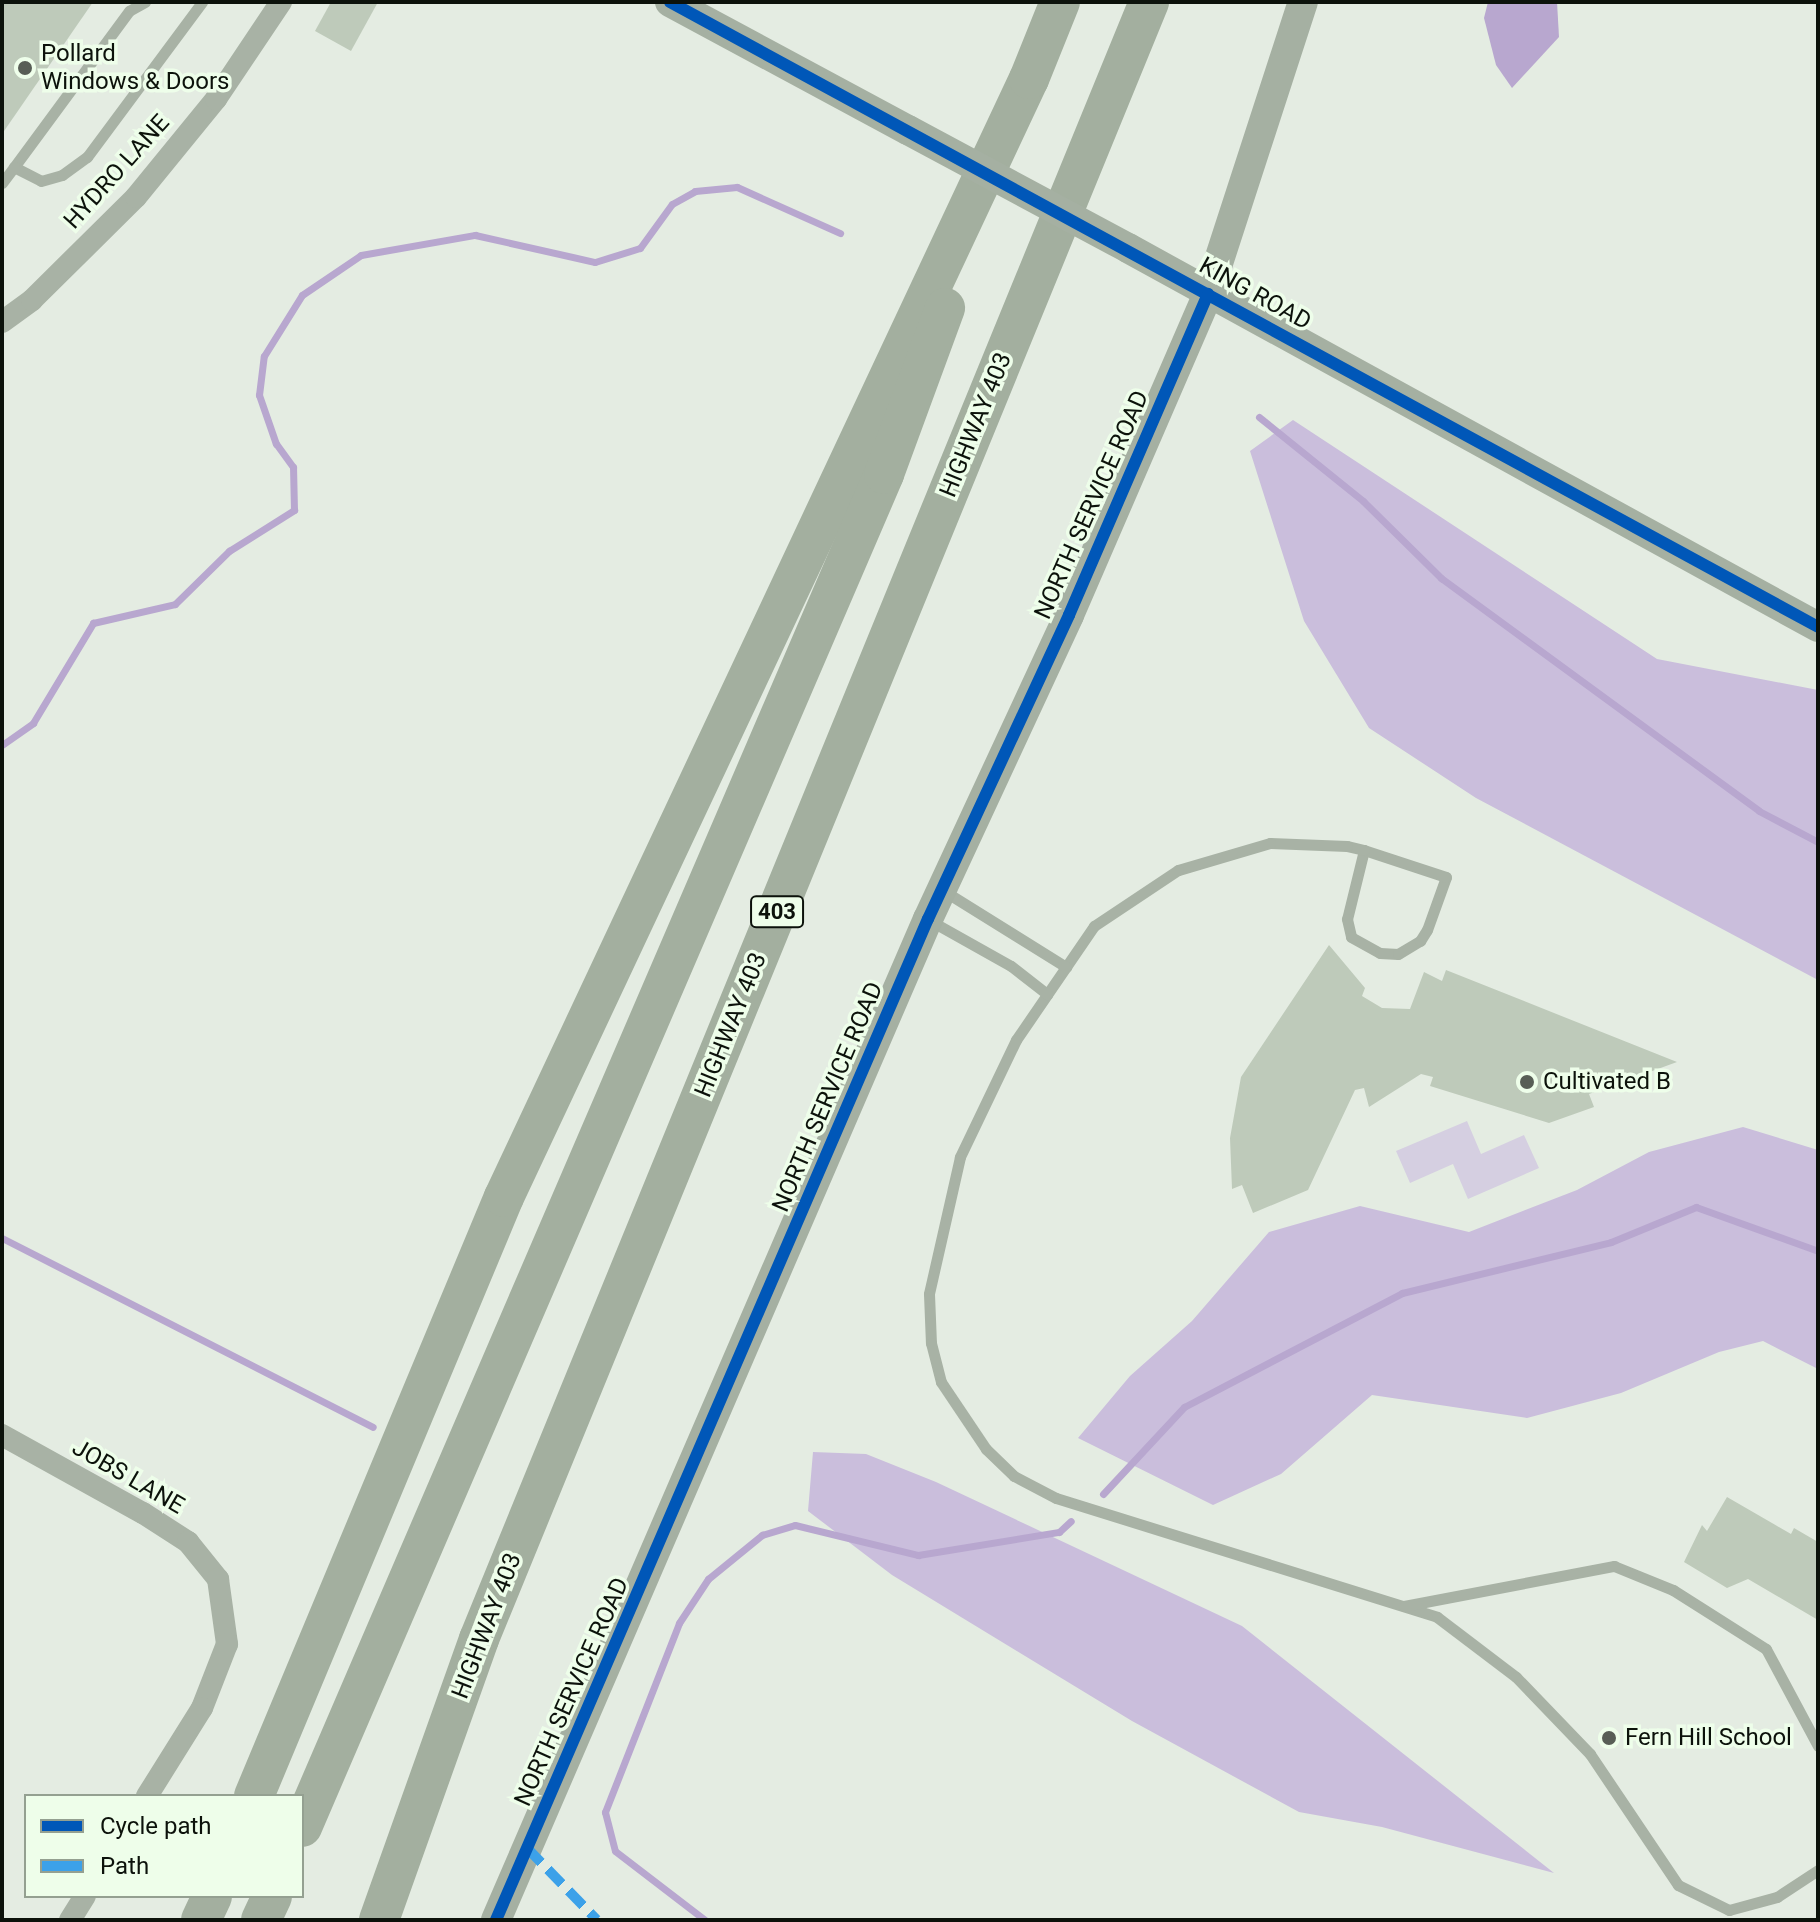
<!DOCTYPE html>
<html>
<head>
<meta charset="utf-8">
<style>
	body { margin:0 }
	#map { position:relative; width:1820px; height:1922px; overflow:hidden; background:#e4ece2; font-family:Roboto,sans-serif }
	div>[style] { position:absolute }
	.green>* { inset:0; background:#d5cfe1 }
	.forest>* { inset:0; background:#cabedc }
	.water>* { inset:0; background:#b8a7cf }
	.stream>* { height:7px; margin:-3.5px; padding:0 3.5px; transform-origin:3.5px; border-radius:3.5px; background:#b8a7cf }
	.building>* { inset:0; background:#becaba }
	.lane>* { height:11px; margin:-5.5px; padding:0 5.5px; transform-origin:5.5px; border-radius:5.5px; background:#a8b2a5 }
	.street>* { height:22px; margin:-11px; padding:0 11px; transform-origin:11px; border-radius:11px; background:#a8b2a5 }
	.secondary>* { height:30px; margin:-15px; padding:0 15px; transform-origin:15px; border-radius:15px; background:#a5b0a2 }
	.highway>* { height:40px; margin:-20px; padding:0 20px; transform-origin:20px; border-radius:20px; background:#a3af9f }
	.secondary-bridge>* { height:30px; margin:-15px; padding:0 15px; transform-origin:15px; border-radius:15px; background:#a5b0a2 }
	.quiet>* { height:10px; margin-top:-5px; transform-origin:0; background:repeating-linear-gradient(90deg,#3ca1e9 0 20px,transparent 0 30px) }
	.cycleway>* { height:12px; margin:-6px; padding:0 6px; transform-origin:6px; border-radius:6px; background:#0057b8 }
	.dots>* { width:22px; height:22px; translate:-50% -50%; box-sizing:border-box; border:4px solid #eefeea; border-radius:50% }
	span { translate:-50% -50%; white-space:nowrap; text-align:center; line-height:1.15; -webkit-text-stroke:7px #eefeea; paint-order:stroke }
	.shield-label span { padding:2px 6px; background:#eefeea; border:2px solid; border-radius:6px; -webkit-text-stroke-width:0 }
	.shield-label { font-size:22px; color:#0c120b; font-weight:700 }
	.poi-label { font-size:24px; color:#0c120b }
	.left { translate:0 -50%; text-align:left }
	.street-label { font-size:24px; color:#0c120b }
	.frame { position:absolute; inset:0; border:4px solid #0c120b; pointer-events:none }
	.legend { position:absolute; left:24px; top:1794px; width:280px; height:104px; box-sizing:border-box; background:#eefeea; border:2px solid #94a091; margin:0; padding:10px 14px; list-style:none; font-size:24px; color:#0c120b }
	.legend li { display:flex; align-items:center; gap:16px; height:40px }
	.legend b { width:40px; border:2px solid #94a091 }
</style>
</head>
<body>
<div id="map">
	<div class="green">
		<i style="clip-path:polygon(1467px 1121px,1481px 1154px,1524px 1135px,1539px 1168px,1468px 1199px,1453px 1164px,1410px 1183px,1396px 1151px)"></i>
	</div>
	<div class="forest">
		<i style="clip-path:polygon(1293px 420px,1657px 659px,1818px 690px,1818px 980px,1476px 798px,1369px 728px,1304px 621px,1250px 451px)"></i>
		<i style="clip-path:polygon(1743px 1127px,1818px 1150px,1818px 1369px,1763px 1341px,1719px 1352px,1621px 1393px,1527px 1418px,1372px 1395px,1281px 1474px,1213px 1505px,1078px 1438px,1130px 1376px,1192px 1321px,1269px 1232px,1360px 1206px,1469px 1232px,1577px 1190px,1649px 1152px)"></i>
		<i style="clip-path:polygon(813px 1452px,866px 1454px,936px 1482px,1242px 1626px,1554px 1873px,1382px 1827px,1299px 1812px,1132px 1721px,892px 1575px,808px 1511px)"></i>
	</div>
	<div class="water">
		<i style="clip-path:polygon(1488px 2px,1557px 2px,1559px 37px,1512px 88px,1496px 65px,1484px 18px)"></i>
	</div>
	<div class="stream">
		<i style="left:1259px;top:417px;width:134px;rotate:38.9deg"></i>
		<i style="left:1363px;top:501px;width:110px;rotate:44.6deg"></i>
		<i style="left:1441px;top:578px;width:394px;rotate:36.2deg"></i>
		<i style="left:1759px;top:811px;width:67px;rotate:27.7deg"></i>
		<i style="left:2px;top:745px;width:38px;rotate:-35deg"></i>
		<i style="left:33px;top:723px;width:117px;rotate:-59deg"></i>
		<i style="left:93px;top:623px;width:84px;rotate:-13deg"></i>
		<i style="left:175px;top:604px;width:76px;rotate:-44.5deg"></i>
		<i style="left:229px;top:551px;width:77px;rotate:-32.2deg"></i>
		<i style="left:294px;top:510px;width:43px;rotate:-91.3deg"></i>
		<i style="left:293px;top:467px;width:29px;rotate:-126deg"></i>
		<i style="left:276px;top:444px;width:52px;rotate:-109.1deg"></i>
		<i style="left:259px;top:395px;width:39px;rotate:-83deg"></i>
		<i style="left:264px;top:356px;width:72px;rotate:-58.1deg"></i>
		<i style="left:302px;top:295px;width:71px;rotate:-34.1deg"></i>
		<i style="left:361px;top:255px;width:116px;rotate:-10deg"></i>
		<i style="left:475px;top:235px;width:123px;rotate:12.7deg"></i>
		<i style="left:595px;top:262px;width:47px;rotate:-17.3deg"></i>
		<i style="left:640px;top:248px;width:54px;rotate:-54deg"></i>
		<i style="left:672px;top:204px;width:26px;rotate:-29deg"></i>
		<i style="left:695px;top:191px;width:42px;rotate:-5.4deg"></i>
		<i style="left:737px;top:187px;width:113px;rotate:24.1deg"></i>
		<i style="left:2px;top:1238px;width:416px;rotate:27deg"></i>
		<i style="left:1103px;top:1494px;width:119px;rotate:-47deg"></i>
		<i style="left:1184px;top:1407px;width:246px;rotate:-27.6deg"></i>
		<i style="left:1402px;top:1293px;width:215px;rotate:-13.7deg"></i>
		<i style="left:1611px;top:1242px;width:92px;rotate:-22.4deg"></i>
		<i style="left:1696px;top:1207px;width:130px;rotate:19.8deg"></i>
		<i style="left:705px;top:1920px;width:113px;rotate:-142.5deg"></i>
		<i style="left:615px;top:1851px;width:40px;rotate:-104.4deg"></i>
		<i style="left:605px;top:1812px;width:203px;rotate:-68.6deg"></i>
		<i style="left:679px;top:1623px;width:53px;rotate:-56.6deg"></i>
		<i style="left:708px;top:1579px;width:70px;rotate:-39.2deg"></i>
		<i style="left:762px;top:1535px;width:34px;rotate:-17deg"></i>
		<i style="left:795px;top:1525px;width:127px;rotate:13.7deg"></i>
		<i style="left:918px;top:1555px;width:143px;rotate:-9.3deg"></i>
		<i style="left:1059px;top:1532px;width:16px;rotate:-43deg"></i>
	</div>
	<div class="building">
		<i style="clip-path:polygon(2px 2px,93px 2px,2px 134px)"></i>
		<i style="clip-path:polygon(331px 2px,378px 2px,351px 51px,315px 31px)"></i>
		<i style="clip-path:polygon(1329px 945px,1365px 988px,1362px 996px,1382px 1008px,1410px 1009px,1424px 972px,1442px 981px,1446px 970px,1677px 1062px,1589px 1094px,1594px 1107px,1549px 1123px,1430px 1086px,1433px 1077px,1421px 1074px,1369px 1107px,1364px 1088px,1355px 1090px,1308px 1190px,1253px 1213px,1242px 1185px,1232px 1189px,1230px 1138px,1241px 1077px)"></i>
		<i style="clip-path:polygon(1727px 1497px,1791px 1534px,1794px 1528px,1818px 1542px,1818px 1620px,1748px 1579px,1727px 1588px,1684px 1562px,1702px 1525px,1707px 1531px)"></i>
	</div>
	<div class="lane">
		<i style="left:145px;top:2px;width:18px;rotate:151deg"></i>
		<i style="left:129px;top:11px;width:194px;rotate:126.4deg"></i>
		<i style="left:14px;top:167px;width:30px;rotate:27deg"></i>
		<i style="left:41px;top:181px;width:22px;rotate:-16deg"></i>
		<i style="left:62px;top:175px;width:31px;rotate:-36deg"></i>
		<i style="left:87px;top:157px;width:193px;rotate:-53.4deg"></i>
		<i style="left:2px;top:183px;width:20px;rotate:-53deg"></i>
		<i style="left:1364px;top:850px;width:71px;rotate:103.8deg"></i>
		<i style="left:1347px;top:919px;width:18px;rotate:77deg"></i>
		<i style="left:1351px;top:937px;width:33px;rotate:29deg"></i>
		<i style="left:1380px;top:953px;width:18px;rotate:3deg"></i>
		<i style="left:1398px;top:954px;width:26px;rotate:-31deg"></i>
		<i style="left:1420px;top:941px;width:13px;rotate:-58deg"></i>
		<i style="left:1427px;top:930px;width:56px;rotate:-70.3deg"></i>
		<i style="left:1446px;top:877px;width:86px;rotate:-161.8deg"></i>
		<i style="left:1364px;top:850px;width:17px;rotate:-167deg"></i>
		<i style="left:1347px;top:846px;width:77px;rotate:-177.8deg"></i>
		<i style="left:1270px;top:843px;width:96px;rotate:163.6deg"></i>
		<i style="left:1178px;top:870px;width:101px;rotate:146.3deg"></i>
		<i style="left:1094px;top:926px;width:138px;rotate:124.4deg"></i>
		<i style="left:1016px;top:1040px;width:130px;rotate:115.6deg"></i>
		<i style="left:960px;top:1157px;width:140px;rotate:102.8deg"></i>
		<i style="left:929px;top:1294px;width:49px;rotate:87.7deg"></i>
		<i style="left:931px;top:1343px;width:40px;rotate:75.6deg"></i>
		<i style="left:941px;top:1382px;width:81px;rotate:56.1deg"></i>
		<i style="left:986px;top:1449px;width:39px;rotate:44deg"></i>
		<i style="left:1014px;top:1476px;width:47px;rotate:27.6deg"></i>
		<i style="left:1056px;top:1498px;width:399px;rotate:17.3deg"></i>
		<i style="left:1437px;top:1617px;width:99px;rotate:37.2deg"></i>
		<i style="left:1516px;top:1677px;width:107px;rotate:46.1deg"></i>
		<i style="left:1590px;top:1754px;width:158px;rotate:56.1deg"></i>
		<i style="left:1678px;top:1885px;width:57px;rotate:26.1deg"></i>
		<i style="left:1729px;top:1910px;width:50px;rotate:-15.2deg"></i>
		<i style="left:1777px;top:1897px;width:49px;rotate:-33.4deg"></i>
		<i style="left:944px;top:891px;width:144px;rotate:31.9deg"></i>
		<i style="left:929px;top:920px;width:94px;rotate:29.3deg"></i>
		<i style="left:1011px;top:966px;width:46px;rotate:37.9deg"></i>
		<i style="left:1404px;top:1606px;width:214px;rotate:-10.8deg"></i>
		<i style="left:1614px;top:1566px;width:64px;rotate:22.1deg"></i>
		<i style="left:1673px;top:1590px;width:110px;rotate:32.4deg"></i>
		<i style="left:1766px;top:1649px;width:110px;rotate:61.8deg"></i>
	</div>
	<div class="street">
		<i style="left:2px;top:322px;width:37px;rotate:-36deg"></i>
		<i style="left:32px;top:300px;width:146px;rotate:-44.7deg"></i>
		<i style="left:136px;top:197px;width:127px;rotate:-50.8deg"></i>
		<i style="left:216px;top:99px;width:117px;rotate:-56.2deg"></i>
		<i style="left:2px;top:1435px;width:161px;rotate:29deg"></i>
		<i style="left:143px;top:1513px;width:54px;rotate:32.8deg"></i>
		<i style="left:188px;top:1542px;width:48px;rotate:51deg"></i>
		<i style="left:218px;top:1579px;width:66px;rotate:82.1deg"></i>
		<i style="left:227px;top:1644px;width:69px;rotate:111.3deg"></i>
		<i style="left:202px;top:1708px;width:104px;rotate:122deg"></i>
		<i style="left:70px;top:1920px;width:28px;rotate:-58deg"></i>
	</div>
	<div class="secondary">
		<i style="left:670px;top:2px;width:270px;rotate:28.3deg"></i>
		<i style="left:1128px;top:248px;width:787px;rotate:28.78deg"></i>
		<i style="left:496px;top:1920px;width:1090px;rotate:-66.66deg"></i>
		<i style="left:928px;top:919px;width:335px;rotate:-65.1deg"></i>
		<i style="left:1069px;top:615px;width:350px;rotate:-66.6deg"></i>
		<i style="left:1208px;top:294px;width:307px;rotate:-72deg"></i>
	</div>
	<div class="highway">
		<i style="left:254px;top:1796px;width:649px;rotate:-67.35deg"></i>
		<i style="left:504px;top:1197px;width:1235px;rotate:-64.85deg"></i>
		<i style="left:1029px;top:79px;width:83px;rotate:-68.1deg"></i>
		<i style="left:302px;top:1827px;width:1473px;rotate:-66.72deg"></i>
		<i style="left:884px;top:474px;width:177px;rotate:-69.8deg"></i>
		<i style="left:201px;top:1920px;width:26px;rotate:-65deg"></i>
		<i style="left:261px;top:1920px;width:26px;rotate:-65deg"></i>
		<i style="left:379px;top:1920px;width:298px;rotate:-70.4deg"></i>
		<i style="left:479px;top:1639px;width:1769px;rotate:-67.74deg"></i>
	</div>
	<div class="secondary-bridge">
		<i style="left:908px;top:130px;width:250px;rotate:28.2deg"></i>
	</div>
	<div class="quiet">
		<i style="left:527px;top:1848px;width:100px;rotate:45.8deg"></i>
	</div>
	<div class="cycleway">
		<i style="left:670px;top:2px;width:1307px;rotate:28.56deg"></i>
		<i style="left:496px;top:1920px;width:1090px;rotate:-66.66deg"></i>
		<i style="left:928px;top:919px;width:335px;rotate:-65.1deg"></i>
		<i style="left:1069px;top:615px;width:350px;rotate:-66.6deg"></i>
	</div>
	<div class="dots">
		<i style="left:25px;top:68px;background:#585e56"></i>
		<i style="left:1527px;top:1082px;background:#585e56"></i>
		<i style="left:1609px;top:1738px;background:#585e56"></i>
	</div>
	<div class="shield-label">
		<span style="left:777px;top:912px">403</span>
	</div>
	<div class="poi-label">
		<span class="left" style="left:41px;top:68px">Pollard<br>Windows &amp; Doors</span>
		<span class="left" style="left:1543px;top:1082px">Cultivated B</span>
		<span class="left" style="left:1625px;top:1738px">Fern Hill School</span>
	</div>
	<div class="street-label">
		<span style="left:117px;top:172px;rotate:-48deg">HYDRO LANE</span>
		<span style="left:1255px;top:294px;rotate:29deg">KING ROAD</span>
		<span style="left:976px;top:425px;rotate:-68deg">HIGHWAY 403</span>
		<span style="left:1092px;top:505px;rotate:-66deg">NORTH SERVICE ROAD</span>
		<span style="left:731px;top:1025px;rotate:-68deg">HIGHWAY 403</span>
		<span style="left:828px;top:1097px;rotate:-67deg">NORTH SERVICE ROAD</span>
		<span style="left:128px;top:1477px;rotate:30deg">JOBS LANE</span>
		<span style="left:487px;top:1626px;rotate:-69deg">HIGHWAY 403</span>
		<span style="left:572px;top:1692px;rotate:-66deg">NORTH SERVICE ROAD</span>
	</div>
	<div class="frame"></div>
	<ul class="legend">
	<li><b style="height:10px;background:#0057b8"></b>Cycle path</li>
	<li><b style="height:10px;background:#3ca1e9"></b>Path</li>
	</ul>
</div>
</body>
</html>
